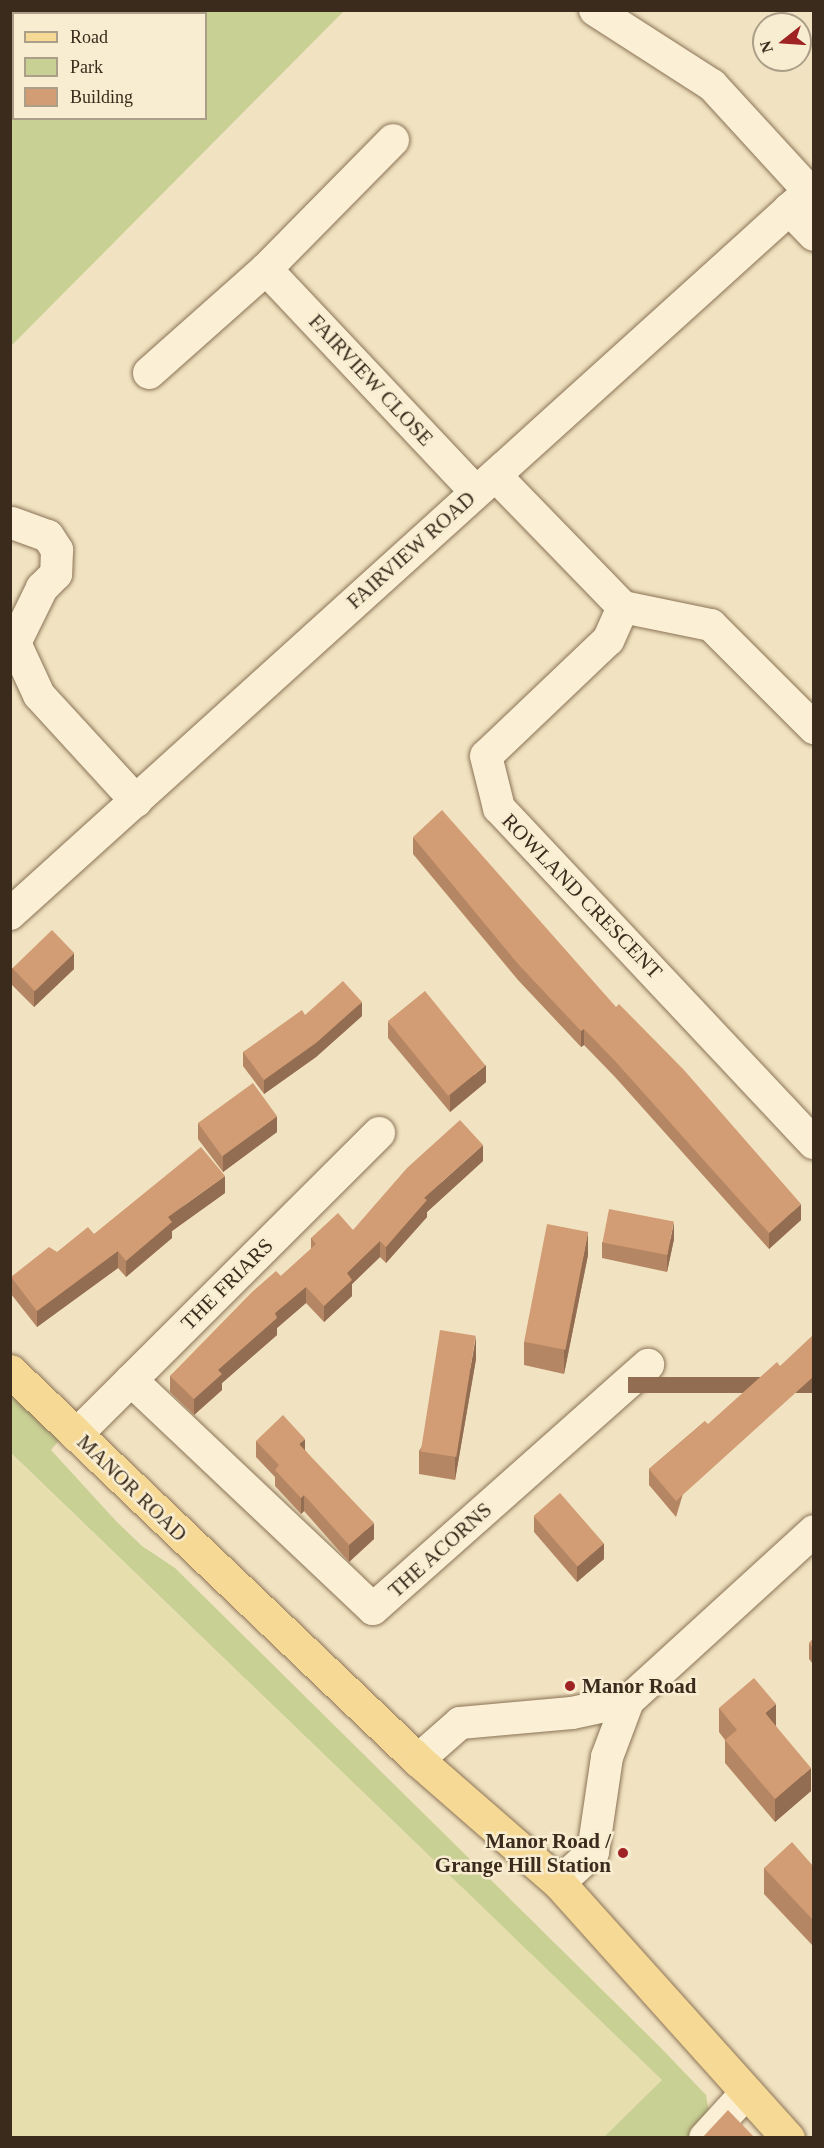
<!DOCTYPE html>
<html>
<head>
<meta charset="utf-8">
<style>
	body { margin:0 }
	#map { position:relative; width:824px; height:2148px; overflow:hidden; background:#f1e3c1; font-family:Georgia,serif }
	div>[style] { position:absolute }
	.farmland>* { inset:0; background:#e7deae }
	.green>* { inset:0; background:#c8d094 }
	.roads { filter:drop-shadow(0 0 2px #8b7357) drop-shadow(0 0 2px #8b7357) }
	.minor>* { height:32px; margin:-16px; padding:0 16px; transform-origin:16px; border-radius:16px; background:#fbf0d5 }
	.major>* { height:33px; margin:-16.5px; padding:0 16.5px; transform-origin:16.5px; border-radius:16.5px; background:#f7d996 }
	.wall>* { inset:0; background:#b58664 }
	.shaded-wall>* { inset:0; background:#936d51; transform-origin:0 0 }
	.building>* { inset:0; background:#d29c74; transform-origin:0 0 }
	.dots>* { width:16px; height:16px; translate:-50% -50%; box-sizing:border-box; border:3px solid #f8edd1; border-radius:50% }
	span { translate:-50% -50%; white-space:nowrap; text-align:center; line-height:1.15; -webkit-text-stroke:5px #f8edd1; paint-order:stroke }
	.street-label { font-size:21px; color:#3a2b1c }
	.poi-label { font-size:21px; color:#3a2b1c; font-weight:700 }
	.left { translate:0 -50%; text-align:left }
	.right { translate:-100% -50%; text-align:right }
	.frame { position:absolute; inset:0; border:12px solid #3a2b1c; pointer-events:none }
	.legend { position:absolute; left:12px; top:12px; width:195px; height:108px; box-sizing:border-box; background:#f8edd1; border:2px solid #ac9f89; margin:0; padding:8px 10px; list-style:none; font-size:18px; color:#3a2b1c }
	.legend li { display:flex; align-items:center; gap:12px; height:30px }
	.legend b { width:30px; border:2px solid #ac9f89 }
	.north { position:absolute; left:752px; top:12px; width:60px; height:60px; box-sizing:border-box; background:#f8edd1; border:2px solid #ac9f89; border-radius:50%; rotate:253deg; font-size:16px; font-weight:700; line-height:24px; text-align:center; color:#3a2b1c }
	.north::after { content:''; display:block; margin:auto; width:21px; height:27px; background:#9f2323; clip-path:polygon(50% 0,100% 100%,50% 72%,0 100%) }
</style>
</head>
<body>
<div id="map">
	<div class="farmland">
		<i style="clip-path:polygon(10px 1453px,662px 2080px,604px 2137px,11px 2137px)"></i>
	</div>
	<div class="green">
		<i style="clip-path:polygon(evenodd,11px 10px,344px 11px,11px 346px,10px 11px,11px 10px,14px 14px,206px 14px,206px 118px,14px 118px,14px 14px)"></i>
		<i style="clip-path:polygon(10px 1380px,61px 1438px,51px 1450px,116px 1521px,142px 1546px,175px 1568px,661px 2048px,706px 2095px,708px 2107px,734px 2137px,604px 2137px,662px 2080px,11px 1453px)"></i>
	</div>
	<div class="roads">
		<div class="minor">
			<i style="left:595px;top:10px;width:139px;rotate:32.7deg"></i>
			<i style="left:712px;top:85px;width:144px;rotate:47.5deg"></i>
			<i style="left:789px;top:209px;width:36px;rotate:46deg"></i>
			<i style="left:266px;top:269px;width:305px;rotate:46.7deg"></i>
			<i style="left:149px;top:373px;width:157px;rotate:-41.6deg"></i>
			<i style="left:266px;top:269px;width:181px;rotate:-45.4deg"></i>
			<i style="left:496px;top:476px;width:182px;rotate:45.9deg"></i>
			<i style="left:623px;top:607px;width:90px;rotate:11.6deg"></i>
			<i style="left:711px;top:625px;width:146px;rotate:45deg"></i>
			<i style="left:12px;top:523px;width:38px;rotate:20deg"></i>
			<i style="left:48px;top:536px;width:17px;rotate:57deg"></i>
			<i style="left:57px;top:550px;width:24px;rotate:92deg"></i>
			<i style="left:56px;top:574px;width:20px;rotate:135deg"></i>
			<i style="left:42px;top:588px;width:61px;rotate:116.1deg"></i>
			<i style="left:623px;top:607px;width:36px;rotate:114deg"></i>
			<i style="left:608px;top:640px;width:168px;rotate:136.4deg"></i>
			<i style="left:486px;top:756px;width:54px;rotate:76deg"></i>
			<i style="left:499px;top:808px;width:460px;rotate:46.8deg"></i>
			<i style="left:10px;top:642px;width:5px;rotate:11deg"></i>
			<i style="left:15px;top:643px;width:57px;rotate:65.2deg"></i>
			<i style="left:39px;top:695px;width:144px;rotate:47.5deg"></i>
			<i style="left:10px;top:914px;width:1084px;rotate:-42.12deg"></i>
			<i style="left:131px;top:1380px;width:333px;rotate:43.4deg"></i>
			<i style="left:373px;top:1609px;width:368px;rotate:-41.6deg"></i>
			<i style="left:76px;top:1435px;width:428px;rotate:-44.9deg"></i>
			<i style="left:418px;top:1760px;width:56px;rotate:-41.4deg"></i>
			<i style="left:460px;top:1723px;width:112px;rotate:-5.1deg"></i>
			<i style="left:572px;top:1713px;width:57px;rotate:-12.1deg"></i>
			<i style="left:628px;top:1701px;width:252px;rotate:-42.4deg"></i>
			<i style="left:559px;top:1883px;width:46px;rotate:-42.4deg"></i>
			<i style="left:593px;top:1852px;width:96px;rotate:-81.6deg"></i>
			<i style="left:607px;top:1757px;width:60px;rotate:-69.4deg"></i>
			<i style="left:705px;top:2138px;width:62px;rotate:-47.6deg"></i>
		</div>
		<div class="major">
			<i style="left:10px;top:1371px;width:564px;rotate:43.63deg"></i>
			<i style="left:418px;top:1760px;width:187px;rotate:41.1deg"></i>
			<i style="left:559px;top:1883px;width:343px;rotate:48.1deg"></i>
		</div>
	</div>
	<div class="wall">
		<i style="clip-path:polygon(413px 837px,801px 1220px,769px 1249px,615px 1077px,584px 1045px,581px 1047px,518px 980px,413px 854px)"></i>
		<i style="clip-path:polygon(12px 968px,74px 969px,34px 1007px,12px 985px)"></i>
		<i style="clip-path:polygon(362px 1016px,316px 1057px,264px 1094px,243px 1066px,243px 1052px)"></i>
		<i style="clip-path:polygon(388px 1022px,486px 1082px,450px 1112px,388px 1038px)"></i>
		<i style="clip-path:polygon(198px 1123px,277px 1132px,223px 1172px,198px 1139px)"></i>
		<i style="clip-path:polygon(483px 1161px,427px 1212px,427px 1217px,386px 1263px,380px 1257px,352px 1284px,352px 1296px,324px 1322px,306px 1303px,277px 1328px,277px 1335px,222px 1383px,222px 1390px,194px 1415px,170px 1392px,170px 1376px,311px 1249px,311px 1238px,353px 1230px)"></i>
		<i style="clip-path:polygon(225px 1193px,172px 1231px,172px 1238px,126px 1277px,118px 1268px,37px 1327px,11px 1294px,11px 1277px,57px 1252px,94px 1234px)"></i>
		<i style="clip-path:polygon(674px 1239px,667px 1272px,602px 1258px,602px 1242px)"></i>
		<i style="clip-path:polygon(588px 1255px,564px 1374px,524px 1365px,524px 1342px)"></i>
		<i style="clip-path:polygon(476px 1359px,455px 1480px,419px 1474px,419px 1451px)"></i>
		<i style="clip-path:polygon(705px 1421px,676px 1517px,649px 1485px,649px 1469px)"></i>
		<i style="clip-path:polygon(256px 1441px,305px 1450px,374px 1539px,349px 1562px,304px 1511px,301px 1514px,275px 1486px,275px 1477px,256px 1457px)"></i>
		<i style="clip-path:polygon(534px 1516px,604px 1559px,577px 1582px,534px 1532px)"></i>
		<i style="clip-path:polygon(813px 1639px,813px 1664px,809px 1659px,809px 1643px)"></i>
		<i style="clip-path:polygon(719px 1708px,776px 1726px,811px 1791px,775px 1822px,725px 1763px,725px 1740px,719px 1732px)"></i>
		<i style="clip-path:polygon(813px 1866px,813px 1946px,764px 1894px,764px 1868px)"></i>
	</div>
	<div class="shaded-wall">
		<i style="clip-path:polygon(74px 953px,74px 969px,34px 1007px,34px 991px)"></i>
		<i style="clip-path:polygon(362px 1002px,362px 1016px,316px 1057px,264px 1094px,264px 1080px)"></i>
		<i style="clip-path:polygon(584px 1029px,584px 1045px,581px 1047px,581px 1031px)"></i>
		<i style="clip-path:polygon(486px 1065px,486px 1082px,450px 1112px,450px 1095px)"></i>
		<i style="clip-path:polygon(277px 1116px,277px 1132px,223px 1172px,223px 1156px)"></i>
		<i style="clip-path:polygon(483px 1145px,483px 1161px,427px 1212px,427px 1217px,386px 1263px,386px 1247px,424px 1198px)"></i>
		<i style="clip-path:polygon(225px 1176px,225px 1193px,172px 1231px,172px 1238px,126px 1277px,126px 1261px,168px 1217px)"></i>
		<i style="clip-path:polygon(801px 1204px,801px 1220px,769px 1249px,769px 1233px)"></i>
		<i style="clip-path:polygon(674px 1222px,674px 1239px,667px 1272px,667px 1256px)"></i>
		<i style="clip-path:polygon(588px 1232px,588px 1255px,564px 1374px,564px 1351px)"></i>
		<i style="clip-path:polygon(380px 1241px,380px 1257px,352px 1284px,352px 1296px,324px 1322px,324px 1306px,347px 1273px)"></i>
		<i style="clip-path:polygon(118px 1251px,118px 1268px,37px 1327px,37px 1311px)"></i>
		<i style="clip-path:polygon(306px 1287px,306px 1303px,277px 1328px,277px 1335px,222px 1383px,222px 1390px,194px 1415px,194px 1399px,218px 1370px,275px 1313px)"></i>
		<i style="clip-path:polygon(476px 1336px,476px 1359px,455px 1480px,455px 1457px)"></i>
		<i style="left:813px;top:1377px;width:16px;height:185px;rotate:90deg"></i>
		<i style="clip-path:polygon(305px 1439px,305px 1455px,299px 1444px)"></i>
		<i style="clip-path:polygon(304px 1495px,304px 1511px,301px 1514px,301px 1498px)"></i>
		<i style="clip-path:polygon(374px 1523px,374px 1539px,349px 1562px,349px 1545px)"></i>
		<i style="clip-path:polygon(604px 1543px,604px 1559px,577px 1582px,577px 1566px)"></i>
		<i style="clip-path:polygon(776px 1704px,776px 1727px,765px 1713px)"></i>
		<i style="clip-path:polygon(811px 1768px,811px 1791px,775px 1822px,775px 1799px)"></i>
	</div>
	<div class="building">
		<i style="clip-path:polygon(442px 810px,616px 1007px,619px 1004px,684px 1070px,801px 1204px,769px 1233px,615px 1061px,584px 1029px,581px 1031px,518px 964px,413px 837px)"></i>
		<i style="left:52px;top:930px;width:32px;height:55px;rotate:46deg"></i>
		<i style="clip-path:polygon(343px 981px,362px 1002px,316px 1043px,264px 1080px,243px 1052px,302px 1010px,305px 1015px)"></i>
		<i style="left:425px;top:991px;width:96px;height:48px;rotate:51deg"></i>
		<i style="left:253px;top:1083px;width:41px;height:68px;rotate:54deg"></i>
		<i style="clip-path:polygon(460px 1120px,483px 1145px,424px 1198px,427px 1200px,386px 1247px,380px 1241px,347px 1273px,352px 1280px,324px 1306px,306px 1287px,275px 1313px,277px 1318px,218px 1370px,222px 1374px,194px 1399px,170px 1376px,252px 1292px,276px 1271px,281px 1276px,316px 1244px,311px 1238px,338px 1213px,353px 1230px,407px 1168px)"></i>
		<i style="clip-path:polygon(201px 1147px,225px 1176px,168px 1217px,172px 1222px,126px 1261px,118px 1251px,37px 1311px,11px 1277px,49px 1247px,57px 1252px,88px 1227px,94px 1234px)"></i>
		<i style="left:609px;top:1209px;width:66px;height:34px;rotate:11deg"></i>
		<i style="left:547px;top:1224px;width:42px;height:120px;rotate:11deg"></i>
		<i style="left:440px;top:1330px;width:36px;height:123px;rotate:9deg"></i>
		<i style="clip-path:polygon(813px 1335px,813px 1377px,676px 1501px,649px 1469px,705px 1421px,708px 1424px,777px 1362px,780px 1366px)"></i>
		<i style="clip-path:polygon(283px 1415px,305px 1439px,299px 1444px,374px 1523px,349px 1545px,304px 1495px,301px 1498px,275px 1470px,279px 1465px,256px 1441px)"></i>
		<i style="left:560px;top:1493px;width:67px;height:35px;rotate:49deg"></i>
		<i style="clip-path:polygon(813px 1639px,813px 1648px,809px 1643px)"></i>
		<i style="clip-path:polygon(754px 1678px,776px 1704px,765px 1713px,811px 1768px,775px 1799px,725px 1740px,737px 1730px,719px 1708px)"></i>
		<i style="clip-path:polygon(792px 1842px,813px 1866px,813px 1920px,764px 1868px)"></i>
		<i style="clip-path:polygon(728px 2110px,755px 2138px,702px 2138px)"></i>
	</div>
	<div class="dots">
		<i style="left:570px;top:1686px;background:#9f2323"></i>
		<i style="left:623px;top:1853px;background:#9f2323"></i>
	</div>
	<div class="street-label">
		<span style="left:371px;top:380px;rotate:47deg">FAIRVIEW CLOSE</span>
		<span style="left:411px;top:550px;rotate:-42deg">FAIRVIEW ROAD</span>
		<span style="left:582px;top:896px;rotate:46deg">ROWLAND CRESCENT</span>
		<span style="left:227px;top:1284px;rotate:-45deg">THE FRIARS</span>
		<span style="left:132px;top:1488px;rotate:44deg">MANOR ROAD</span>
		<span style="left:440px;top:1550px;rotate:-42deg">THE ACORNS</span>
	</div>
	<div class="poi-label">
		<span class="left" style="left:582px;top:1686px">Manor Road</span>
		<span class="right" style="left:611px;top:1853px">Manor Road /<br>Grange Hill Station</span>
	</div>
	<div class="frame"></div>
	<ul class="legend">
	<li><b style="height:8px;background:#f7d996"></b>Road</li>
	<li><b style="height:16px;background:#c8d094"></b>Park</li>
	<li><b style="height:16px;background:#d29c74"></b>Building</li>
	</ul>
	<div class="north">N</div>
</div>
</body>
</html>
